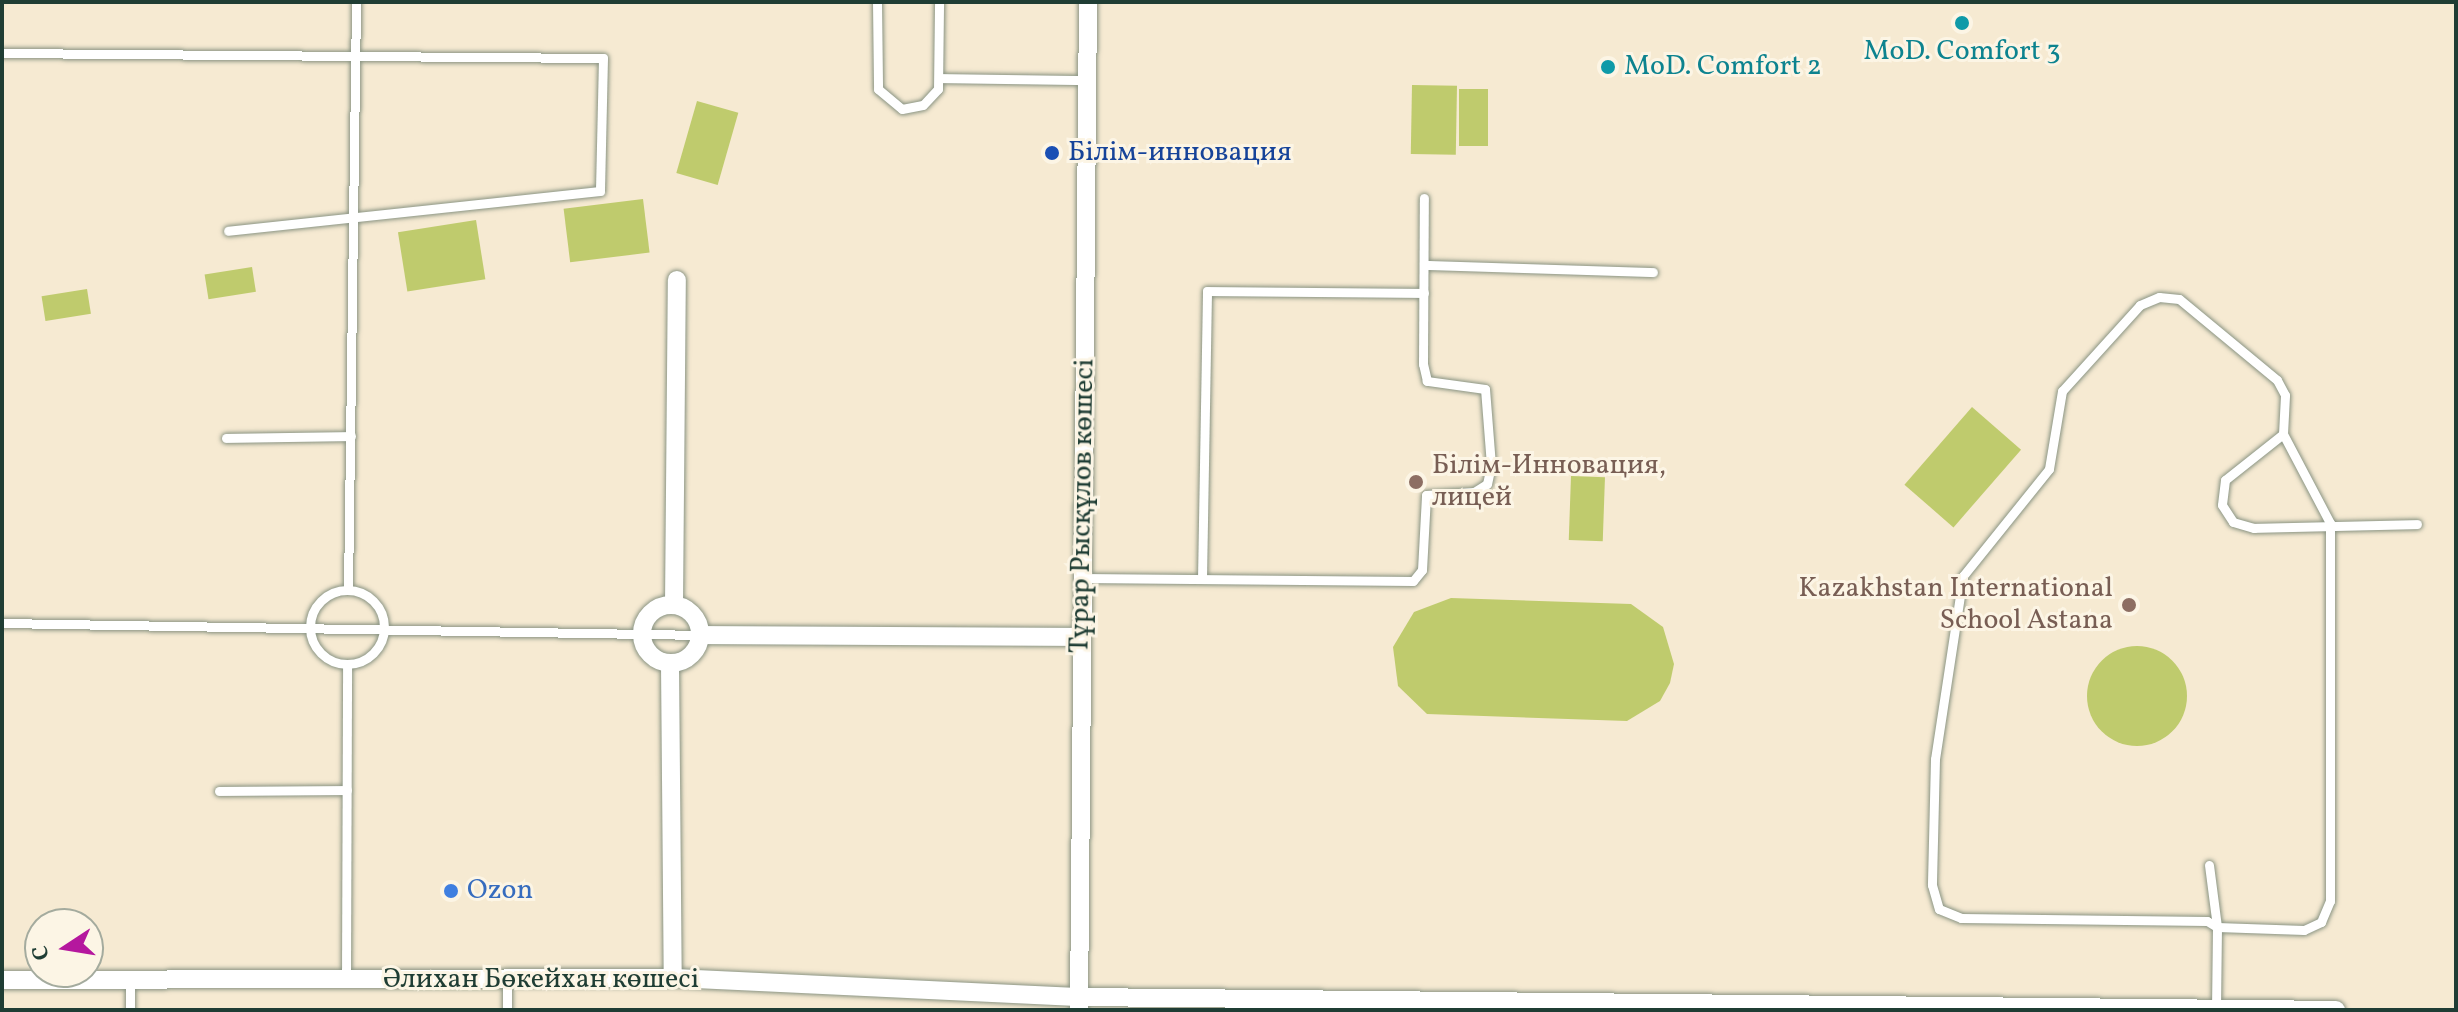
<!DOCTYPE html>
<html>
<head>
<meta charset="utf-8">
<style>
	body { margin:0 }
	#map { position:relative; width:2458px; height:1012px; overflow:hidden; background:#f6ead2; font-family:Vollkorn,serif }
	div>[style] { position:absolute }
	.green>* { inset:0; background:#bfcb6d; transform-origin:0 0 }
	.round { border-radius:50% }
	.roads { filter:drop-shadow(0 0 2px #8a9483) drop-shadow(0 0 2px #8a9483) }
	.service>* { height:9px; margin:-4.5px; padding:0 4.5px; transform-origin:4.5px; border-radius:4.5px; background:#fff }
	.service>.ring { margin:-4.5px; padding:0; box-sizing:content-box; background:none; border:9px solid #fff; border-radius:50% }
	.minor>* { height:18px; margin:-9px; padding:0 9px; transform-origin:9px; border-radius:9px; background:#fff }
	.minor>.ring { margin:-9px; padding:0; box-sizing:content-box; background:none; border:18px solid #fff; border-radius:50% }
	.dots>* { width:22px; height:22px; translate:-50% -50%; box-sizing:border-box; border:4px solid #fcf5e5; border-radius:50% }
	span { translate:-50% -50%; white-space:nowrap; text-align:center; line-height:1.15; -webkit-text-stroke:6px #fcf5e5; paint-order:stroke }
	.culture-label { font-size:28px; color:#0d838f }
	.left { translate:0 -50%; text-align:left }
	.transit-label { font-size:28px; color:#164399 }
	.education-label { font-size:28px; color:#785e54 }
	.right { translate:-100% -50%; text-align:right }
	.street-label { font-size:28px; color:#1f3d34 }
	.shop-label { font-size:28px; color:#366cbe }
	.frame { position:absolute; inset:0; border:4px solid #1f3d34; pointer-events:none }
	.north { position:absolute; left:24px; top:908px; width:80px; height:80px; box-sizing:border-box; background:#fcf5e5; border:2px solid #a4ab9e; border-radius:50%; rotate:258deg; font-size:22px; font-weight:700; line-height:32px; text-align:center; color:#1f3d34 }
	.north::after { content:''; display:block; margin:auto; width:28px; height:36px; background:#b5179e; clip-path:polygon(50% 0,100% 100%,50% 72%,0 100%) }
</style>
</head>
<body>
<div id="map">
	<div class="green">
		<i style="left:1412px;top:85px;width:45px;height:69px;rotate:1deg"></i>
		<i style="left:1459px;top:89px;width:29px;height:57px"></i>
		<i style="left:697px;top:101px;width:43px;height:75px;rotate:16deg"></i>
		<i style="left:643px;top:199px;width:54px;height:80px;rotate:83deg"></i>
		<i style="left:476px;top:220px;width:60px;height:79px;rotate:81deg"></i>
		<i style="left:252px;top:267px;width:25px;height:48px;rotate:81deg"></i>
		<i style="left:87px;top:289px;width:25px;height:46px;rotate:81deg"></i>
		<i style="left:1972px;top:407px;width:65px;height:103px;rotate:41deg"></i>
		<i style="left:1571px;top:476px;width:34px;height:64px;rotate:2deg"></i>
		<i style="clip-path:polygon(1451px 598px,1631px 604px,1663px 627px,1674px 664px,1670px 683px,1660px 701px,1627px 721px,1427px 714px,1398px 686px,1393px 647px,1414px 612px)"></i>
		<i class="round" style="left:2087px;top:646px;width:100px;height:100px"></i>
	</div>
	<div class="roads">
		<div class="service">
			<i style="left:877px;top:2px;width:87px;rotate:89.3deg"></i>
			<i style="left:878px;top:89px;width:31px;rotate:40deg"></i>
			<i style="left:902px;top:109px;width:21px;rotate:-11deg"></i>
			<i style="left:923px;top:105px;width:22px;rotate:-47deg"></i>
			<i style="left:938px;top:89px;width:87px;rotate:-89.3deg"></i>
			<i style="left:2px;top:53px;width:601px;rotate:0.48deg"></i>
			<i style="left:603px;top:58px;width:133px;rotate:91.3deg"></i>
			<i style="left:600px;top:191px;width:374px;rotate:173.9deg"></i>
			<i style="left:939px;top:78px;width:149px;rotate:0.8deg"></i>
			<i style="left:1425px;top:265px;width:228px;rotate:1.8deg"></i>
			<i style="left:2283px;top:434px;width:74px;rotate:141.6deg"></i>
			<i style="left:2225px;top:480px;width:25px;rotate:97deg"></i>
			<i style="left:2222px;top:505px;width:20px;rotate:57deg"></i>
			<i style="left:2233px;top:522px;width:22px;rotate:16deg"></i>
			<i style="left:2254px;top:528px;width:163px;rotate:-1.4deg"></i>
			<i style="left:226px;top:438px;width:125px;rotate:-0.9deg"></i>
			<i style="left:1082px;top:578px;width:331px;rotate:0.5deg"></i>
			<i style="left:1413px;top:581px;width:14px;rotate:-51deg"></i>
			<i style="left:1422px;top:570px;width:75px;rotate:-86.9deg"></i>
			<i style="left:1426px;top:495px;width:48px;rotate:-3.6deg"></i>
			<i style="left:1474px;top:492px;width:15px;rotate:-32deg"></i>
			<i style="left:1487px;top:484px;width:19px;rotate:-78deg"></i>
			<i style="left:1491px;top:465px;width:76px;rotate:-94.5deg"></i>
			<i style="left:1485px;top:389px;width:59px;rotate:-172.1deg"></i>
			<i style="left:1427px;top:381px;width:17px;rotate:-103deg"></i>
			<i style="left:1423px;top:364px;width:166px;rotate:-89.7deg"></i>
			<i style="left:1202px;top:579px;width:288px;rotate:-89deg"></i>
			<i style="left:1207px;top:291px;width:217px;rotate:0.5deg"></i>
			<i style="left:348px;top:590px;width:588px;rotate:-89.22deg"></i>
			<i class="ring" style="left:310px;top:590px;width:65px;height:65px"></i>
			<i style="left:2px;top:623px;width:698px;rotate:0.98deg"></i>
			<i style="left:219px;top:791px;width:128px;rotate:-0.4deg"></i>
			<i style="left:2209px;top:865px;width:63px;rotate:82.6deg"></i>
			<i style="left:346px;top:979px;width:315px;rotate:-89.8deg"></i>
			<i style="left:507px;top:980px;width:30px;rotate:90deg"></i>
			<i style="left:2216px;top:1009px;width:82px;rotate:-89.3deg"></i>
			<i style="left:2217px;top:927px;width:87px;rotate:2deg"></i>
			<i style="left:2304px;top:930px;width:19px;rotate:-25deg"></i>
			<i style="left:2321px;top:922px;width:23px;rotate:-67deg"></i>
			<i style="left:2330px;top:901px;width:378px;rotate:-90deg"></i>
			<i style="left:2330px;top:523px;width:101px;rotate:-117.8deg"></i>
			<i style="left:2283px;top:434px;width:39px;rotate:-87deg"></i>
			<i style="left:2285px;top:395px;width:17px;rotate:-118deg"></i>
			<i style="left:2277px;top:380px;width:127px;rotate:-140.4deg"></i>
			<i style="left:2179px;top:299px;width:20px;rotate:-174deg"></i>
			<i style="left:2159px;top:297px;width:21px;rotate:157deg"></i>
			<i style="left:2140px;top:305px;width:116px;rotate:132.2deg"></i>
			<i style="left:2062px;top:391px;width:79px;rotate:99.5deg"></i>
			<i style="left:2049px;top:469px;width:137px;rotate:128.8deg"></i>
			<i style="left:1963px;top:576px;width:185px;rotate:98.7deg"></i>
			<i style="left:1935px;top:759px;width:126px;rotate:91.4deg"></i>
			<i style="left:1932px;top:885px;width:25px;rotate:74deg"></i>
			<i style="left:1939px;top:909px;width:24px;rotate:22deg"></i>
			<i style="left:1961px;top:918px;width:246px;rotate:0.7deg"></i>
			<i style="left:2207px;top:921px;width:12px;rotate:31deg"></i>
			<i style="left:130px;top:1010px;width:32px;rotate:-90deg"></i>
		</div>
		<div class="minor">
			<i class="ring" style="left:642px;top:605px;width:40px;height:40px"></i>
			<i style="left:674px;top:605px;width:325px;rotate:-89.5deg"></i>
			<i style="left:700px;top:635px;width:381px;rotate:0.3deg"></i>
			<i style="left:670px;top:664px;width:314px;rotate:89.5deg"></i>
			<i style="left:2px;top:980px;width:671px;rotate:-0.17deg"></i>
			<i style="left:673px;top:978px;width:406px;rotate:2.7deg"></i>
			<i style="left:1079px;top:997px;width:1257px;rotate:0.59deg"></i>
			<i style="left:1079px;top:1010px;width:1008px;rotate:-89.49deg"></i>
		</div>
	</div>
	<div class="dots">
		<i style="left:1962px;top:23px;background:#0f9aa8"></i>
		<i style="left:1608px;top:67px;background:#0f9aa8"></i>
		<i style="left:1052px;top:153px;background:#1a4fb4"></i>
		<i style="left:1416px;top:482px;background:#8d6e63"></i>
		<i style="left:2129px;top:605px;background:#8d6e63"></i>
		<i style="left:451px;top:891px;background:#3f7fe0"></i>
	</div>
	<div class="culture-label">
		<span style="left:1962px;top:52px">МoD. Comfort 3</span>
		<span class="left" style="left:1624px;top:67px">МoD. Comfort 2</span>
	</div>
	<div class="transit-label">
		<span class="left" style="left:1068px;top:153px">Білім-инновация</span>
	</div>
	<div class="education-label">
		<span class="left" style="left:1432px;top:482px">Білім-Инновация,<br>лицей</span>
		<span class="right" style="left:2113px;top:605px">Kazakhstan International<br>School Astana</span>
	</div>
	<div class="street-label">
		<span style="left:1083px;top:506px;rotate:-89deg">Тұрар Рысқұлов көшесі</span>
		<span style="left:541px;top:980px">Әлихан Бөкейхан көшесі</span>
	</div>
	<div class="shop-label">
		<span class="left" style="left:467px;top:891px">Ozon</span>
	</div>
	<div class="frame"></div>
	<div class="north">С</div>
</div>
</body>
</html>
